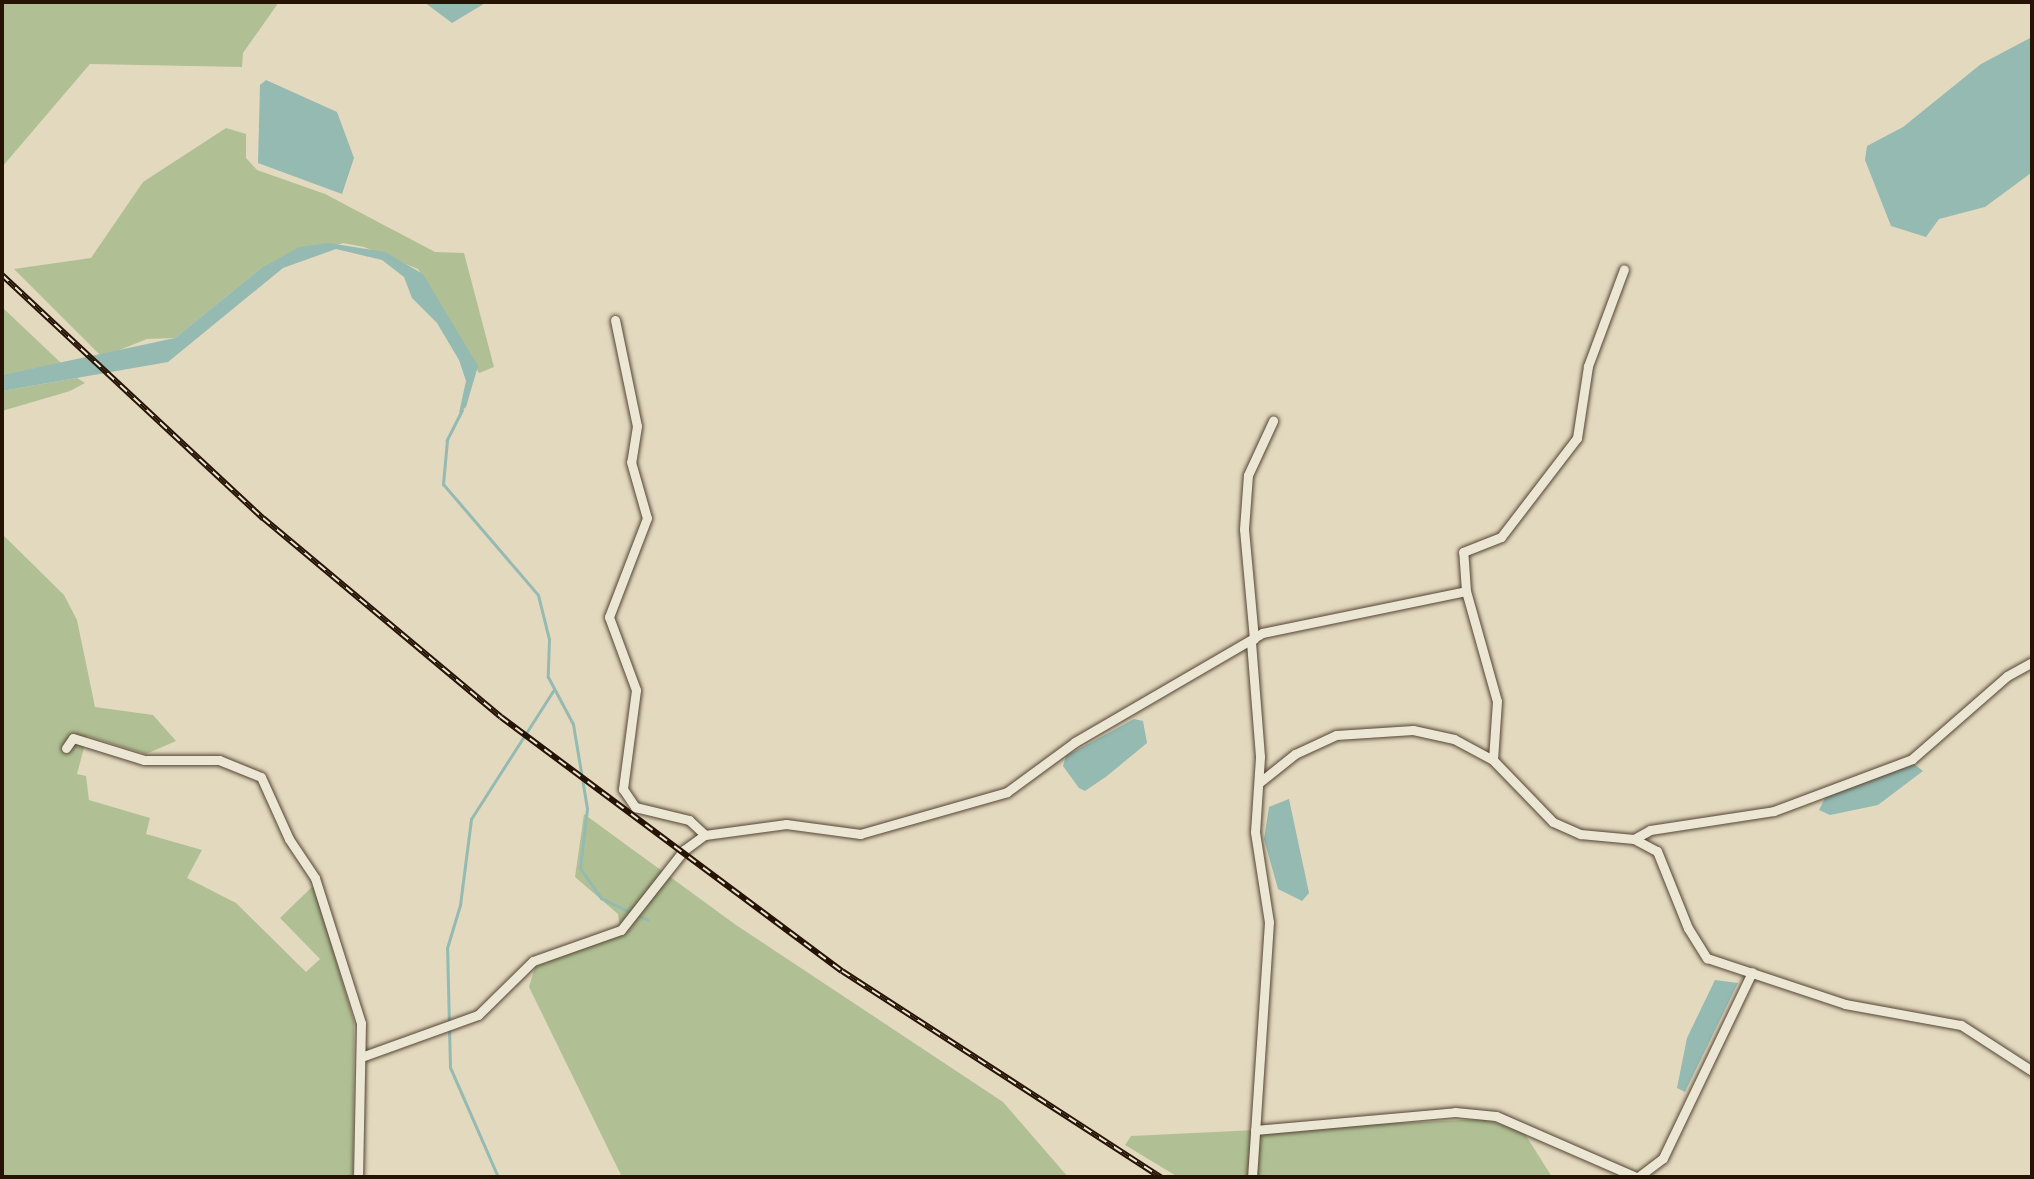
<!DOCTYPE html>
<html>
<head>
<meta charset="utf-8">
<style>
	body { margin:0 }
	#map { position:relative; width:2034px; height:1179px; overflow:hidden; background:#e2d9bf; font-family:"IM FELL DW Pica",serif }
	div>[style] { position:absolute }
	.green>* { inset:0; background:#b0c094 }
	.water>* { inset:0; background:#95bab2 }
	.stream>* { height:3px; margin:-1.5px; padding:0 1.5px; transform-origin:1.5px; border-radius:1.5px; background:#95bab2 }
	.roads { filter:drop-shadow(0 0 2px #543) drop-shadow(0 0 2px #543) }
	.street>* { height:9px; margin:-4.5px; padding:0 4.5px; transform-origin:4.5px; border-radius:4.5px; background:#ece6d5 }
	.rail>* { height:6px; margin-top:-3px; transform-origin:0; background:repeating-linear-gradient(90deg,#ece6d5 0 9px,#261304 0 18px); box-sizing:border-box; border-block:2px solid #261304 }
	span { translate:-50% -50%; white-space:nowrap; text-align:center; line-height:1.15; -webkit-text-stroke:6px #ece6d5; paint-order:stroke }
	.frame { position:absolute; inset:0; border:4px solid #261304; pointer-events:none }
</style>
</head>
<body>
<div id="map">
	<div class="green">
		<i style="clip-path:polygon(2px 2px,279px 2px,243px 53px,242px 67px,90px 64px,2px 167px)"></i>
		<i style="clip-path:polygon(226px 128px,246px 134px,246px 158px,257px 170px,325px 194px,435px 252px,464px 253px,494px 367px,479px 373px,418px 269px,364px 247px,343px 243px,260px 269px,175px 338px,147px 339px,102px 357px,14px 269px,91px 258px,143px 182px)"></i>
		<i style="clip-path:polygon(2px 307px,61px 363px,2px 375px)"></i>
		<i style="clip-path:polygon(77px 378px,85px 383px,70px 391px,2px 411px,2px 391px)"></i>
		<i style="clip-path:polygon(2px 534px,64px 595px,77px 620px,95px 707px,153px 715px,176px 741px,146px 754px,87px 736px,77px 774px,86px 776px,89px 800px,150px 818px,146px 834px,202px 850px,187px 878px,236px 903px,306px 972px,320px 959px,280px 918px,314px 885px,354px 1022px,353px 1177px,2px 1177px)"></i>
		<i style="clip-path:polygon(584px 814px,736px 925px,1003px 1102px,1068px 1177px,622px 1177px,529px 987px,535px 967px,621px 933px,618px 914px,575px 877px)"></i>
		<i style="clip-path:polygon(1483px 1119px,1523px 1131px,1552px 1177px,1178px 1177px,1125px 1145px,1131px 1136px)"></i>
	</div>
	<div class="water">
		<i style="clip-path:polygon(424px 2px,487px 2px,452px 23px)"></i>
		<i style="clip-path:polygon(2032px 37px,2031px 173px,1985px 207px,1939px 219px,1926px 237px,1891px 226px,1865px 160px,1867px 146px,1903px 127px,1981px 64px)"></i>
		<i style="clip-path:polygon(266px 80px,337px 112px,354px 158px,342px 194px,258px 163px,260px 85px)"></i>
		<i style="clip-path:polygon(329px 243px,385px 252px,423px 274px,478px 366px,466px 407px,459px 413px,466px 381px,459px 360px,437px 323px,412px 298px,404px 277px,382px 260px,336px 249px,283px 268px,168px 362px,2px 391px,2px 375px,175px 338px,260px 269px,299px 247px)"></i>
		<i style="clip-path:polygon(1134px 719px,1143px 721px,1147px 743px,1107px 776px,1085px 791px,1079px 788px,1063px 766px,1066px 756px)"></i>
		<i style="clip-path:polygon(1913px 763px,1923px 771px,1878px 805px,1830px 815px,1819px 810px,1826px 796px)"></i>
		<i style="clip-path:polygon(1289px 799px,1309px 893px,1302px 901px,1278px 889px,1264px 839px,1269px 807px)"></i>
		<i style="clip-path:polygon(1715px 980px,1738px 983px,1685px 1092px,1677px 1088px,1687px 1038px)"></i>
	</div>
	<div class="stream">
		<i style="left:462px;top:410px;width:34px;rotate:117deg"></i>
		<i style="left:447px;top:440px;width:44px;rotate:95.2deg"></i>
		<i style="left:443px;top:484px;width:146px;rotate:49.4deg"></i>
		<i style="left:538px;top:595px;width:45px;rotate:76deg"></i>
		<i style="left:549px;top:639px;width:38px;rotate:92deg"></i>
		<i style="left:548px;top:677px;width:53px;rotate:62deg"></i>
		<i style="left:573px;top:724px;width:86px;rotate:80.6deg"></i>
		<i style="left:587px;top:809px;width:59px;rotate:96.8deg"></i>
		<i style="left:580px;top:868px;width:37px;rotate:55deg"></i>
		<i style="left:601px;top:898px;width:32px;rotate:26deg"></i>
		<i style="left:637px;top:915px;width:12px;rotate:24deg"></i>
		<i style="left:498px;top:1177px;width:120px;rotate:-113.6deg"></i>
		<i style="left:450px;top:1067px;width:119px;rotate:-91.4deg"></i>
		<i style="left:447px;top:948px;width:45px;rotate:-73.2deg"></i>
		<i style="left:460px;top:905px;width:87px;rotate:-82.7deg"></i>
		<i style="left:471px;top:819px;width:152px;rotate:-57.4deg"></i>
	</div>
	<div class="roads">
		<div class="street">
			<i style="left:615px;top:320px;width:108px;rotate:78.3deg"></i>
			<i style="left:637px;top:426px;width:36px;rotate:99deg"></i>
			<i style="left:631px;top:462px;width:58px;rotate:74.1deg"></i>
			<i style="left:647px;top:518px;width:106px;rotate:111deg"></i>
			<i style="left:609px;top:617px;width:78px;rotate:69.7deg"></i>
			<i style="left:636px;top:690px;width:100px;rotate:97.5deg"></i>
			<i style="left:623px;top:789px;width:22px;rotate:56deg"></i>
			<i style="left:635px;top:807px;width:56px;rotate:13.5deg"></i>
			<i style="left:689px;top:820px;width:22px;rotate:43deg"></i>
			<i style="left:1466px;top:591px;width:114px;rotate:74.3deg"></i>
			<i style="left:1497px;top:701px;width:59px;rotate:93.9deg"></i>
			<i style="left:1254px;top:639px;width:110px;rotate:-95.2deg"></i>
			<i style="left:1244px;top:529px;width:54px;rotate:-85.8deg"></i>
			<i style="left:1248px;top:475px;width:60px;rotate:-65.2deg"></i>
			<i style="left:1251px;top:642px;width:115px;rotate:85.5deg"></i>
			<i style="left:1260px;top:757px;width:75px;rotate:93.8deg"></i>
			<i style="left:1255px;top:832px;width:91px;rotate:81.2deg"></i>
			<i style="left:1269px;top:922px;width:256px;rotate:93.8deg"></i>
			<i style="left:66px;top:748px;width:12px;rotate:-55deg"></i>
			<i style="left:73px;top:738px;width:74px;rotate:17.2deg"></i>
			<i style="left:144px;top:760px;width:75px"></i>
			<i style="left:219px;top:760px;width:45px;rotate:22deg"></i>
			<i style="left:261px;top:777px;width:68px;rotate:65.7deg"></i>
			<i style="left:289px;top:839px;width:47px;rotate:56.3deg"></i>
			<i style="left:315px;top:878px;width:152px;rotate:72.4deg"></i>
			<i style="left:361px;top:1023px;width:154px;rotate:91.1deg"></i>
			<i style="left:1260px;top:782px;width:45px;rotate:-38.7deg"></i>
			<i style="left:1295px;top:754px;width:45px;rotate:-24.9deg"></i>
			<i style="left:1336px;top:735px;width:77px;rotate:-3.7deg"></i>
			<i style="left:1413px;top:730px;width:42px;rotate:12.4deg"></i>
			<i style="left:1454px;top:739px;width:44px;rotate:28.3deg"></i>
			<i style="left:1493px;top:760px;width:86px;rotate:45.9deg"></i>
			<i style="left:1553px;top:822px;width:30px;rotate:24deg"></i>
			<i style="left:1580px;top:834px;width:54px;rotate:5.3deg"></i>
			<i style="left:1634px;top:839px;width:26px;rotate:28deg"></i>
			<i style="left:1657px;top:851px;width:83px;rotate:68.1deg"></i>
			<i style="left:1688px;top:928px;width:36px;rotate:58deg"></i>
			<i style="left:1707px;top:958px;width:145px;rotate:18.4deg"></i>
			<i style="left:1845px;top:1004px;width:118px;rotate:10.3deg"></i>
			<i style="left:1961px;top:1025px;width:85px;rotate:32.9deg"></i>
			<i style="left:1634px;top:839px;width:18px;rotate:-29deg"></i>
			<i style="left:1650px;top:830px;width:125px;rotate:-8.7deg"></i>
			<i style="left:1774px;top:811px;width:147px;rotate:-20.6deg"></i>
			<i style="left:1912px;top:759px;width:126px;rotate:-41.1deg"></i>
			<i style="left:2007px;top:676px;width:29px;rotate:-29deg"></i>
			<i style="left:364px;top:1056px;width:121px;rotate:-19.8deg"></i>
			<i style="left:478px;top:1015px;width:77px;rotate:-44.5deg"></i>
			<i style="left:533px;top:961px;width:93px;rotate:-19.4deg"></i>
			<i style="left:621px;top:930px;width:102px;rotate:-51.8deg"></i>
			<i style="left:684px;top:850px;width:26px;rotate:-36deg"></i>
			<i style="left:705px;top:835px;width:82px;rotate:-7.7deg"></i>
			<i style="left:786px;top:824px;width:75px;rotate:7.7deg"></i>
			<i style="left:860px;top:834px;width:153px;rotate:-15.9deg"></i>
			<i style="left:1007px;top:792px;width:84px;rotate:-36.3deg"></i>
			<i style="left:1075px;top:742px;width:216px;rotate:-30.2deg"></i>
			<i style="left:1262px;top:633px;width:208px;rotate:-11.6deg"></i>
			<i style="left:1466px;top:591px;width:39px;rotate:-94deg"></i>
			<i style="left:1463px;top:552px;width:41px;rotate:-21.5deg"></i>
			<i style="left:1501px;top:537px;width:125px;rotate:-52.5deg"></i>
			<i style="left:1577px;top:438px;width:73px;rotate:-81.3deg"></i>
			<i style="left:1588px;top:366px;width:103px;rotate:-69.6deg"></i>
			<i style="left:1255px;top:1130px;width:201px;rotate:-5.1deg"></i>
			<i style="left:1455px;top:1112px;width:41px;rotate:5.6deg"></i>
			<i style="left:1496px;top:1116px;width:153px;rotate:23.5deg"></i>
			<i style="left:1638px;top:1177px;width:31px;rotate:-37deg"></i>
			<i style="left:1663px;top:1158px;width:206px;rotate:-64.4deg"></i>
		</div>
	</div>
	<div class="rail">
		<i style="left:2px;top:275px;width:357px;rotate:43deg"></i>
		<i style="left:263px;top:518px;width:310px;rotate:39.9deg"></i>
		<i style="left:501px;top:717px;width:425px;rotate:36.7deg"></i>
		<i style="left:842px;top:971px;width:380px;rotate:32.9deg"></i>
	</div>
	<div class="frame"></div>
</div>
</body>
</html>
